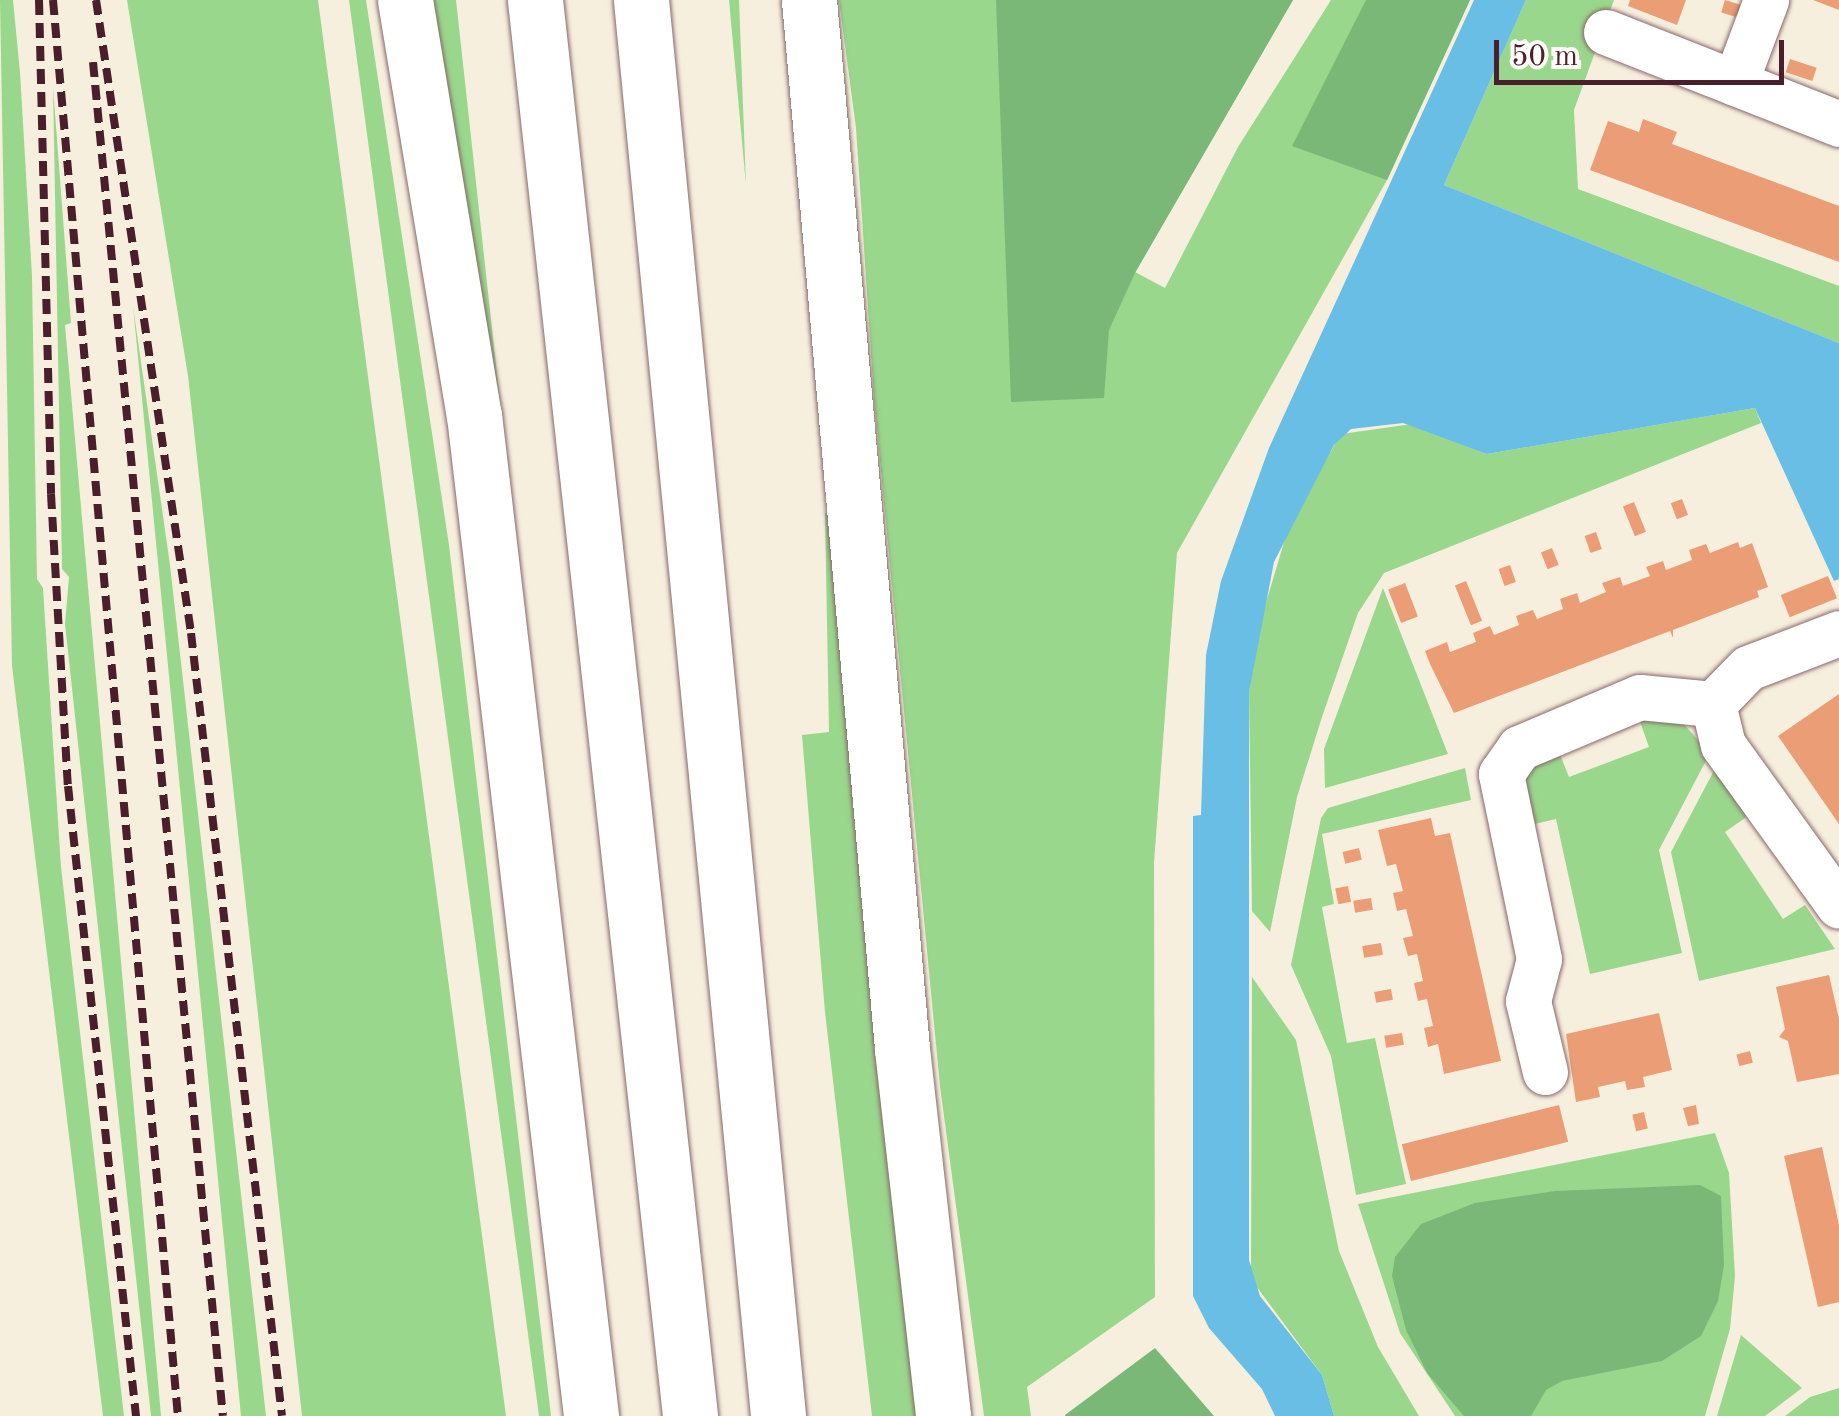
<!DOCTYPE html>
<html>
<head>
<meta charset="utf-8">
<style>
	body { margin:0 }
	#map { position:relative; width:1839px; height:1416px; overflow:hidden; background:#f7efde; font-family:"Old Standard TT",serif }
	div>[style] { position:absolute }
	.green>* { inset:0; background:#99d78c }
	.forest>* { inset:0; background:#7ab878 }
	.water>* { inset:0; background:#68bee5 }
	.building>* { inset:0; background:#eb9e75; transform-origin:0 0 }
	.roads { filter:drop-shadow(0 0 2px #87686a) drop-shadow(0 0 2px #87686a) }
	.street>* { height:45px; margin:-22.5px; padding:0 22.5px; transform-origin:22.5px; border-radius:22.5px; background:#fff }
	.highway>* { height:55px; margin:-27.5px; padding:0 27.5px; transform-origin:27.5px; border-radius:27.5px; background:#fff }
	.rail>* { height:8px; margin-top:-4px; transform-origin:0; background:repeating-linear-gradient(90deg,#4a1f2b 0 15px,transparent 0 23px) }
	span { translate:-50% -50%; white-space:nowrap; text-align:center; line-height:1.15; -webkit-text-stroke:9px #fdfcf7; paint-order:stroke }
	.scale { position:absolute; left:1494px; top:40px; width:290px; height:45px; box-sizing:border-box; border:5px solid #4a1f2b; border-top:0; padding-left:12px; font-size:30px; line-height:35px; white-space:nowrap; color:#4a1f2b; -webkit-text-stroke:8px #fdfcf7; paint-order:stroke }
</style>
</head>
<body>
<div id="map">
	<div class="green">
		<i style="clip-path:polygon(0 0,13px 0,20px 72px,32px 276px,37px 579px,43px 588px,61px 867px,124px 1416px,103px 1416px,12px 666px)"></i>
		<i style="clip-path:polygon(127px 0,318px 0,506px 1416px,302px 1416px,188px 376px)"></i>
		<i style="clip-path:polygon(349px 0,366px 0,449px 545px,551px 1416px,539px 1416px)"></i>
		<i style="clip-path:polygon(419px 0,456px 0,504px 438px)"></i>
		<i style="clip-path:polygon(729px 0,739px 0,746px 185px)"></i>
		<i style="clip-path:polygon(839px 0,1293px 0,1135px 272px,1165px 288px,1238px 147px,1331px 0,1470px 0,1387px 180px,1177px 553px,1154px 863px,1155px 1297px,1027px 1387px,1031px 1416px,984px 1416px,940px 1086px,874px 398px,856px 128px)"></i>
		<i style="clip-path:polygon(1526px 0,1614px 0,1574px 110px,1578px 189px,1839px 286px,1839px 343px,1444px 185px)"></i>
		<i style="clip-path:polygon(53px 87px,71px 323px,65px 325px,161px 1416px,151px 1416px,65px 624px,69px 577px,62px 569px)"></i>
		<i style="clip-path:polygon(133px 306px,170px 565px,266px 1416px,241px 1416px)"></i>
		<i style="clip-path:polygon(1755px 408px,1761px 423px,1384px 573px,1358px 613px,1322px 717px,1297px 797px,1270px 932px,1252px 911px,1249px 692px,1256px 636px,1291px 519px,1341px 434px,1412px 424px,1487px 454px)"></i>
		<i style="clip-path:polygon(838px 512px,929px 1416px,872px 1416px,825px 1012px,802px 735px,829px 732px,825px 513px)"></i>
		<i style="clip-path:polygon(1383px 588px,1448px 754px,1325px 788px,1324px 749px)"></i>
		<i style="clip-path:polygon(1638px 716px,1679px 719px,1710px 753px,1659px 850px,1682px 953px,1590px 974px,1556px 819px,1522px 827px,1524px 768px,1557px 747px,1569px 777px,1649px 747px)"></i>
		<i style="clip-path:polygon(1718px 763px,1752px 813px,1725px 832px,1783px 919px,1805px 905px,1835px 949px,1699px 981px,1671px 852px)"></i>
		<i style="clip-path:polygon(1465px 768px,1471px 800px,1322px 834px,1334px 904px,1322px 907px,1347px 1043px,1375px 1038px,1406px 1184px,1356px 1195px,1331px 1056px,1291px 965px,1321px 818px,1328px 808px)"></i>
		<i style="clip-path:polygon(1252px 977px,1296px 1040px,1339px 1251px,1378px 1347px,1419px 1416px,1334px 1416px,1322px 1375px,1251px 1279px)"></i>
		<i style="clip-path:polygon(1715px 1133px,1729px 1173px,1735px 1276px,1730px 1329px,1705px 1416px,1455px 1416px,1400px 1333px,1358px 1204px)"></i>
		<i style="clip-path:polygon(1741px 1335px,1802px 1388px,1765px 1416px,1717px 1416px)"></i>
		<i style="clip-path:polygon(1839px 1388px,1839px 1416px,1785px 1416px,1810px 1397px)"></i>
	</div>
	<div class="forest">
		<i style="clip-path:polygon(996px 0,1293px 0,1135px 273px,1109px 330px,1104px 398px,1011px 402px)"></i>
		<i style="clip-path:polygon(1366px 0,1470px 0,1387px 180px,1292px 146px)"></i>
		<i style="clip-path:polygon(1700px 1185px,1721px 1196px,1724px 1265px,1718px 1301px,1701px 1336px,1662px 1361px,1562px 1381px,1546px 1390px,1531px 1416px,1464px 1416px,1427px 1373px,1406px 1330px,1392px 1276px,1395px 1257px,1421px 1224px,1475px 1203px,1555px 1191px)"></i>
		<i style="clip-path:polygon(1155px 1348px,1214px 1416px,1065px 1416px,1065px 1415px)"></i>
	</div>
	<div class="water">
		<i style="clip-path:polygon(1474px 0,1526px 0,1444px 185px,1839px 343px,1839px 579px,1834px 581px,1755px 408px,1487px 454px,1403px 423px,1351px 429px,1334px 445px,1274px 562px,1249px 692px,1249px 1260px,1260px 1296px,1322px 1375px,1334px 1416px,1275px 1416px,1262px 1389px,1209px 1328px,1193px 1296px,1193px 816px,1201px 815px,1206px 655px,1221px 581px,1269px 448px)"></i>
	</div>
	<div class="building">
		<i style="clip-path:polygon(1630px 0,1686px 0,1677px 25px,1628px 6px)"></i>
		<i style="left:1725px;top:0;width:28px;height:13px;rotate:17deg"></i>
		<i style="clip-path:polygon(1813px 0,1839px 0,1839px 10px)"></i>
		<i style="left:1790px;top:59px;width:28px;height:14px;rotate:18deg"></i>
		<i style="clip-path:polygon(1643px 119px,1677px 132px,1672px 144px,1839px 206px,1839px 262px,1590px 170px,1608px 121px,1639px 132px)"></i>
		<i style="left:1682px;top:499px;width:17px;height:12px;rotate:69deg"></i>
		<i style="left:1634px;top:502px;width:32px;height:12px;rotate:68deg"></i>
		<i style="left:1596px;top:532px;width:18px;height:12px;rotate:71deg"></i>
		<i style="clip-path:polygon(1738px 542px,1740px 548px,1752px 543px,1768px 587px,1757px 591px,1759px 597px,1673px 630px,1673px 638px,1670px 631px,1454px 713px,1430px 664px,1425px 651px,1447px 642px,1450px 652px,1476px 642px,1473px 633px,1490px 626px,1494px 635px,1519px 625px,1516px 616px,1533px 610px,1537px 619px,1563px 609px,1560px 599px,1577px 593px,1580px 603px,1606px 592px,1602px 583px,1620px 577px,1623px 586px,1650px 576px,1646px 567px,1663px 561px,1666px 570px,1692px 560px,1689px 550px,1706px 544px,1710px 553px)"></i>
		<i style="left:1552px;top:548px;width:18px;height:12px;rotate:68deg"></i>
		<i style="left:1510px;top:565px;width:18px;height:12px;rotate:71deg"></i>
		<i style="left:1828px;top:576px;width:24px;height:51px;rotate:68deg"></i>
		<i style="left:1466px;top:581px;width:43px;height:12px;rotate:68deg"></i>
		<i style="left:1405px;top:583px;width:36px;height:18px;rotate:69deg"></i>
		<i style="clip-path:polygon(1839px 694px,1839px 824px,1778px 736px)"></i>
		<i style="clip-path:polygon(1431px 818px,1435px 836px,1450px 833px,1501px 1061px,1444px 1074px,1438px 1044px,1428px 1047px,1424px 1028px,1433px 1026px,1427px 999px,1418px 1001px,1414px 983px,1423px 981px,1417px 954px,1408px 956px,1403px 938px,1413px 936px,1406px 909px,1397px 911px,1393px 893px,1403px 891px,1396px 864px,1387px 866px,1378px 830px)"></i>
		<i style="left:1359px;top:848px;width:12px;height:17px;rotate:76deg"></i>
		<i style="left:1348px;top:886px;width:16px;height:13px;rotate:79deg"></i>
		<i style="left:1371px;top:898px;width:12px;height:18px;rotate:81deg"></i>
		<i style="left:1381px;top:943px;width:12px;height:19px;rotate:81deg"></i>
		<i style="clip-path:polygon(1829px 975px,1839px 1019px,1839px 1074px,1797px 1082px,1788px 1041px,1779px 1037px,1785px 1029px,1776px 987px)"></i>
		<i style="left:1391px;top:989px;width:11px;height:17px;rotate:80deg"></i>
		<i style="clip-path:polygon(1659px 1013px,1672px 1070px,1643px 1077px,1645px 1087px,1627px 1090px,1625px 1081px,1598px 1087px,1600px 1097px,1576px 1102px,1566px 1034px)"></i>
		<i style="left:1402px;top:1033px;width:12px;height:18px;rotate:81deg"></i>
		<i style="left:1750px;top:1051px;width:12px;height:14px;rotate:76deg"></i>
		<i style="left:1559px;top:1105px;width:38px;height:162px;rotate:76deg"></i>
		<i style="clip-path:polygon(1696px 1105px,1699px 1124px,1688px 1126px,1683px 1108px)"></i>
		<i style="left:1644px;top:1112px;width:17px;height:12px;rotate:77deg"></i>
		<i style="clip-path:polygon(1822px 1147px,1839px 1225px,1839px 1302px,1818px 1307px,1784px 1156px)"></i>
	</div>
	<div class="roads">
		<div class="street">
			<i style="left:1606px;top:32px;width:251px;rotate:21.5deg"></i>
			<i style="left:1735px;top:83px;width:89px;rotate:-69.5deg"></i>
			<i style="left:1713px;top:704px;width:50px;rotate:-45.8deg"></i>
			<i style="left:1748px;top:668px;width:97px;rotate:-21deg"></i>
			<i style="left:1545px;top:1072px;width:73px;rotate:-103.5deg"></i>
			<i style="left:1528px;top:1001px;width:43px;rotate:-75.3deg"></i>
			<i style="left:1539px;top:959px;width:189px;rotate:-101.6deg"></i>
			<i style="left:1501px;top:774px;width:32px;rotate:-55deg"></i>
			<i style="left:1519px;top:748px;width:131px;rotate:-22.9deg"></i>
			<i style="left:1640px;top:697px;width:73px;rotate:5.5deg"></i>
			<i style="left:1713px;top:704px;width:42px;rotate:76.3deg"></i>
			<i style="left:1723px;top:745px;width:198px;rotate:54.2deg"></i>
		</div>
		<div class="highway">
			<i style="left:405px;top:0;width:421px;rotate:80.6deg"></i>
			<i style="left:474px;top:415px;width:1008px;rotate:83.33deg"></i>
			<i style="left:535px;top:0;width:1424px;rotate:83.75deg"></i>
			<i style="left:641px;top:0;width:1423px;rotate:84.47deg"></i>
			<i style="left:809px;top:0;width:1053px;rotate:84.93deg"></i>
			<i style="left:902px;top:1049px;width:369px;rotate:83.6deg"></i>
		</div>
	</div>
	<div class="rail">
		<i style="left:39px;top:0;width:494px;rotate:88.6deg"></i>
		<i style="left:51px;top:494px;width:292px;rotate:86.7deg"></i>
		<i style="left:68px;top:786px;width:634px;rotate:83.84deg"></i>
		<i style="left:53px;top:0;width:1422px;rotate:84.96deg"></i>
		<i style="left:96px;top:0;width:640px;rotate:81.46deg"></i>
		<i style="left:191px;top:633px;width:788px;rotate:83.37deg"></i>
		<i style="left:93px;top:62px;width:1360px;rotate:84.52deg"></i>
	</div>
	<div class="scale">50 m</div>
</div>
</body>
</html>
